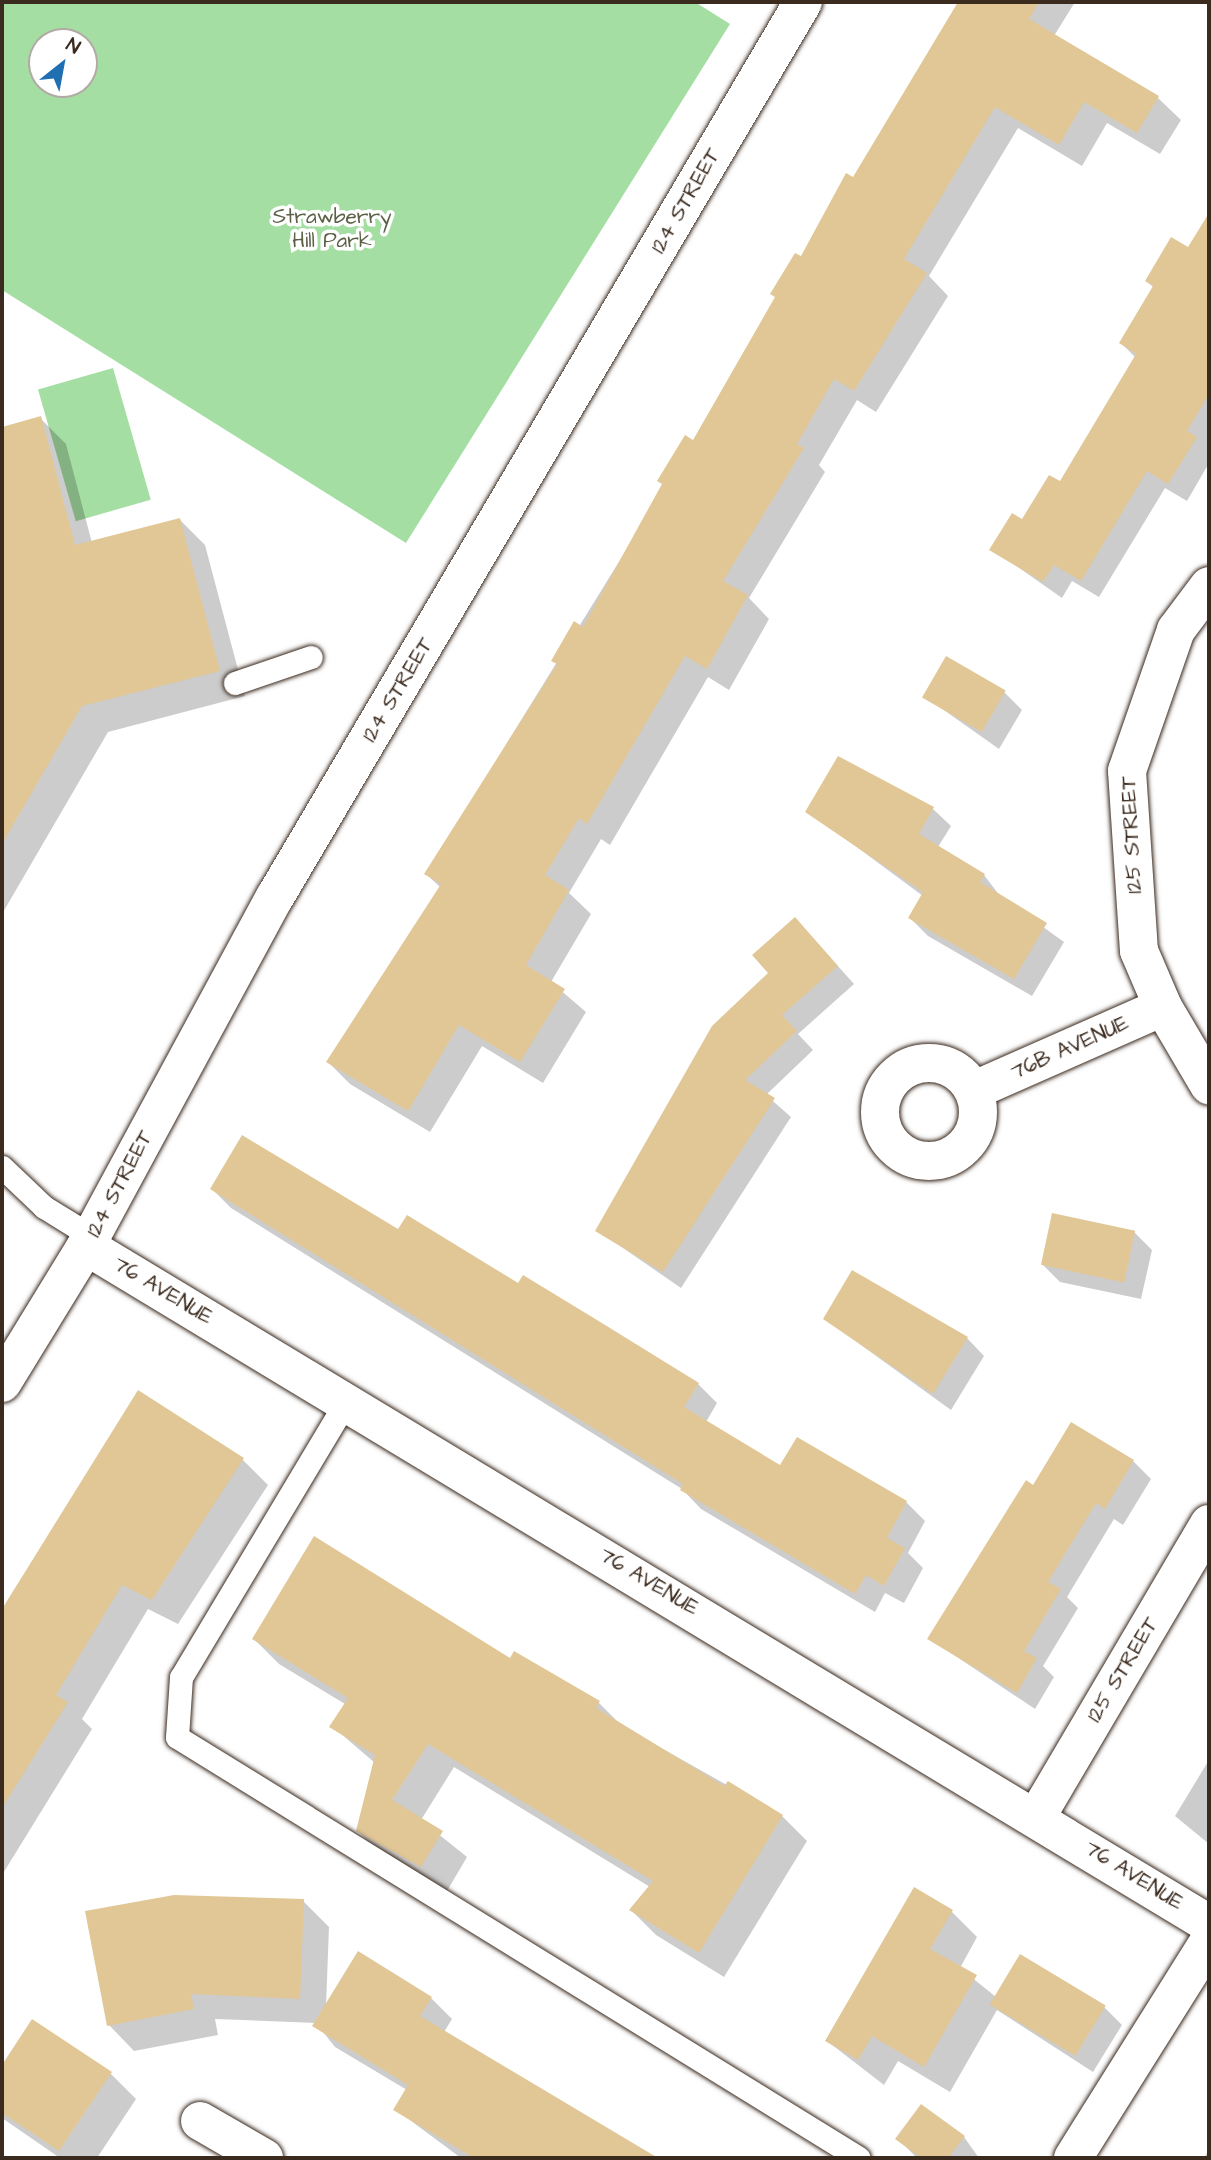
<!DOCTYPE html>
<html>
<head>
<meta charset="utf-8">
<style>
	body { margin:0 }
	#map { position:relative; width:1211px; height:2160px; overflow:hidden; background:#fff; font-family:"Architects Daughter",sans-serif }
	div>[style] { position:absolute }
	.green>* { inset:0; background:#a5dea3; transform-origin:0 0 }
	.shadow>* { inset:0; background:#0003 }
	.building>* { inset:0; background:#e1c796; transform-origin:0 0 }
	.roads { filter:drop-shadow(0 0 2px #3b2a1e) drop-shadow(0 0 2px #3b2a1e) }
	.lane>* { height:23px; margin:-11.5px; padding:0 11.5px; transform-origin:11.5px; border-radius:11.5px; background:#fff }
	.street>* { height:38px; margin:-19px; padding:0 19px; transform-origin:19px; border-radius:19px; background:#fff }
	.street>.ring { margin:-19px; padding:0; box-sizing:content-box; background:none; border:38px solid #fff; border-radius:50% }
	.secondary>* { height:38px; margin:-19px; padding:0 19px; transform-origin:19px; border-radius:19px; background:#fff }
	span { translate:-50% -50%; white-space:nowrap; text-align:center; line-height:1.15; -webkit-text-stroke:7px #fff; paint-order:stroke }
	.street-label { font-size:21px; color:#3b2a1e }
	.park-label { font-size:21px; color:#5b6046 }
	.frame { position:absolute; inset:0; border:4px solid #3b2a1e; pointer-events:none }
	.north { position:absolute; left:28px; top:28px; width:70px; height:70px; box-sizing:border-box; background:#fff; border:2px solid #b1aaa5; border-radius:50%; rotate:31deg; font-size:19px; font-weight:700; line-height:28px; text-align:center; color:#3b2a1e }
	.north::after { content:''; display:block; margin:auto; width:24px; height:32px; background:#1f6fb2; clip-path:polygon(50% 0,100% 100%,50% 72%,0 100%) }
</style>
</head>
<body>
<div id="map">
	<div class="green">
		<i style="clip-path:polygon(evenodd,2px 2px,695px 2px,730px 24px,406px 543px,2px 290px,2px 2px,42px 42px,84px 42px,84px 84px,42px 84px,42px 42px)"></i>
		<i style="left:113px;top:368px;width:137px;height:78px;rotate:74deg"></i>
	</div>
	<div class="shadow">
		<i style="clip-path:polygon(965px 2px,1075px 2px,1054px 36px,1158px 98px,1181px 120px,1160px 154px,1107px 123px,1082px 166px,1018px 128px,929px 276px,948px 296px,876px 412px,857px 400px,819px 465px,825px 472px,749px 598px,769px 619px,729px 690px,708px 677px,610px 845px,601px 839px,569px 893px,591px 914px,551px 982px,586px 1012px,543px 1083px,482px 1046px,430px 1132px,350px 1084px,328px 1062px,440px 887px,426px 874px)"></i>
		<i style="clip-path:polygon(1209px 217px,1209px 463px,1187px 501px,1165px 488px,1099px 597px,1072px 581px,1062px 598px,992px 549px,1060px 483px,1136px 358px,1121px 343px,1154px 288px,1147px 281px,1188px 249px)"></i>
		<i style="clip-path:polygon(40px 418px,66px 444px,92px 543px,179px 519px,205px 545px,245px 696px,108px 732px,2px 914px,2px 428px)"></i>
		<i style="clip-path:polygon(1005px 693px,1022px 710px,999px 749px,924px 696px)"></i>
		<i style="clip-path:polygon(839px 759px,933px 809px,951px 826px,938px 847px,984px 875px,1000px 896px,1064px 942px,1032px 996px,928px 936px,910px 918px,923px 896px,808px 811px)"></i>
		<i style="clip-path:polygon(812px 937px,854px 984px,798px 1034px,813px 1050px,766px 1095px,791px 1117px,681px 1288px,597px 1230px)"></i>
		<i style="clip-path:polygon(212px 1189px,399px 1232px,518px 1285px,698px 1384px,717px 1403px,706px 1422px,781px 1467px,906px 1502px,925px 1521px,908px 1553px,923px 1568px,904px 1603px,885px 1593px,875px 1612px,701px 1509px,682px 1489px,231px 1208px)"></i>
		<i style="clip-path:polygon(1134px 1232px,1152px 1250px,1141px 1299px,1060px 1282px,1043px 1265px)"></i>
		<i style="clip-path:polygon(825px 1319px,967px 1338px,984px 1356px,951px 1410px)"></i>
		<i style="clip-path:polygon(139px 1392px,243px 1460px,268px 1485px,178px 1624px,148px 1609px,82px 1719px,92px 1729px,2px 1875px,2px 1613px)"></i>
		<i style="clip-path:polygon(1133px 1461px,1151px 1479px,1123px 1525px,1114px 1519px,1067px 1597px,1078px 1608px,1043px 1666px,1054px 1677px,1035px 1709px,930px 1639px)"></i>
		<i style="clip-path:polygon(254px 1639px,511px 1660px,599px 1703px,622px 1726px,782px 1816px,807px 1841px,724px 1977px,656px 1935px,631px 1910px,650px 1887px,454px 1767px,421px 1820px,467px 1857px,447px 1891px,383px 1856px,358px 1831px,375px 1763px,332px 1726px,345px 1704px,279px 1664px)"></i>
		<i style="clip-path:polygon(1209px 1760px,1209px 1844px,1175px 1816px)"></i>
		<i style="clip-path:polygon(303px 1901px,329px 1927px,326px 2007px,431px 1998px,452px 2019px,444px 2032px,652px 2158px,461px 2158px,395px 2109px,407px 2090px,335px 2047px,316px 2023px,215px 2019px,218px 2035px,134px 2051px,109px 2025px)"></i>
		<i style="clip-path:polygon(951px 1911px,977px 1937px,960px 1968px,996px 1997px,1104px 2007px,1122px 2025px,1093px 2072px,997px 2010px,950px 2092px,898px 2061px,884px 2085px,827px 2041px)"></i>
		<i style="clip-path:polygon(33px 2021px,110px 2073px,136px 2099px,97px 2158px,60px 2158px,2px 2118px,2px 2068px)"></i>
		<i style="clip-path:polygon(964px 2137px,979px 2158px,917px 2158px,898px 2139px)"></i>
		<i style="clip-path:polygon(1209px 2149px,1209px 2158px,1204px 2158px)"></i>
	</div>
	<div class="building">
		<i style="clip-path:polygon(958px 2px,1039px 2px,1029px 19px,1159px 96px,1137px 133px,1084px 102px,1059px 145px,995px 107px,904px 259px,927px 273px,854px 391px,834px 379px,797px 444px,804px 448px,723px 581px,748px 595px,707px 669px,685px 656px,587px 824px,579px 818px,545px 875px,569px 890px,526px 965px,565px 989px,520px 1062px,459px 1025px,408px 1111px,326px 1062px,441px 884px,424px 874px,557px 664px,551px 661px,574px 621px,583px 627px,662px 484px,657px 481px,685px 435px,693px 440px,775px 297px,770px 294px,795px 253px,801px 256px,846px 173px,853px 177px)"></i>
		<i style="clip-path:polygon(1209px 213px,1209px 394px,1187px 431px,1197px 437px,1168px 484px,1147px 471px,1081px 581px,1054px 565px,1043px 582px,989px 550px,1012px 513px,1022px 519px,1049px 475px,1060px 481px,1136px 354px,1119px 343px,1153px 286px,1145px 281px,1171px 237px,1188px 247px)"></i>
		<i style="clip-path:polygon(41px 416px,75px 545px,180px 518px,220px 671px,82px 706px,2px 844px,2px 427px)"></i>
		<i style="left:946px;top:656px;width:69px;height:48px;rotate:30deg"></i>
		<i style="clip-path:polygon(838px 756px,934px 807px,919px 834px,985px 874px,980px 882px,1047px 923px,1014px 979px,908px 918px,923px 892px,805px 812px)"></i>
		<i style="clip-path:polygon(795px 917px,838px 966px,782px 1015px,797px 1031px,745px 1080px,775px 1098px,663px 1272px,595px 1231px,712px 1026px,768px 973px,752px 955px)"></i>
		<i style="clip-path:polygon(242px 1135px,398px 1229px,407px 1215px,518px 1283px,523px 1275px,597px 1320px,699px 1383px,684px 1407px,780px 1465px,797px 1437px,907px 1501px,887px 1538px,905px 1548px,884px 1586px,866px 1575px,855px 1594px,680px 1490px,683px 1484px,210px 1189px)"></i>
		<i style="left:1052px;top:1213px;width:85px;height:53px;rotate:12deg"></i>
		<i style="clip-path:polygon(852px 1270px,968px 1337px,933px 1394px,823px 1319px)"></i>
		<i style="clip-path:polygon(138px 1390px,244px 1458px,152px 1600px,122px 1585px,56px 1695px,68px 1702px,2px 1808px,2px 1609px)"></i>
		<i style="clip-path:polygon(1071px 1422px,1134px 1460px,1105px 1509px,1096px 1503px,1048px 1582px,1061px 1589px,1024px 1651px,1037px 1658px,1017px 1693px,927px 1639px,1026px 1480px,1033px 1485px)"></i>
		<i style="clip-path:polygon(314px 1536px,510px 1658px,514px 1651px,600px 1701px,596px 1708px,724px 1786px,728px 1781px,783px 1815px,699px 1953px,629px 1910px,653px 1881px,428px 1744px,392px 1800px,443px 1831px,421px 1867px,356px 1831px,375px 1755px,329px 1727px,348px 1698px,252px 1639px)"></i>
		<i style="clip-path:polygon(914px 1887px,953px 1910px,930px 1949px,977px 1975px,924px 2067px,872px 2036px,858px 2060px,825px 2041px)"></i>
		<i style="clip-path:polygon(174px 1895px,304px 1899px,300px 1999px,191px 1994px,194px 2009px,107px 2026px,85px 1911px)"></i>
		<i style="clip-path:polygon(358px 1951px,432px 1997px,420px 2016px,658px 2158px,474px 2158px,393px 2110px,408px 2085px,312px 2026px)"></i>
		<i style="left:1020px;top:1954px;width:100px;height:59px;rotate:31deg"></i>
		<i style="clip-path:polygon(32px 2019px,112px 2072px,59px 2151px,2px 2113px,2px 2065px)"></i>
		<i style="clip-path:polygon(921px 2104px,965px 2136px,948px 2158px,921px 2158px,895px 2139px)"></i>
	</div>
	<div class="roads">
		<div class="lane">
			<i style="left:235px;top:683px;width:80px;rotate:-18.9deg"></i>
			<i style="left:2px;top:1167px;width:58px;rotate:43.6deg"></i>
			<i style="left:44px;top:1207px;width:55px;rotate:31.7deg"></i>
			<i style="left:347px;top:1400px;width:323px;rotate:120.9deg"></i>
			<i style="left:181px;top:1677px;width:60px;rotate:93.8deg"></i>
			<i style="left:177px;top:1737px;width:801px;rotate:31.69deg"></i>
		</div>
		<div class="street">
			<i style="left:1209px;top:586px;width:55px;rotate:126.9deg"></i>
			<i style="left:1176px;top:630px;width:149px;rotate:109.2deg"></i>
			<i style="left:1127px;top:771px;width:180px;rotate:86.2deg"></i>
			<i style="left:1139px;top:951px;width:61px;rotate:66.8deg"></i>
			<i style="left:1163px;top:1007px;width:91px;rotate:59.5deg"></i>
			<i class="ring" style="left:880px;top:1063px;width:60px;height:60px"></i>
			<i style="left:977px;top:1089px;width:203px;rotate:-23.8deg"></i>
			<i style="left:86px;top:1246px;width:1312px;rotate:31.12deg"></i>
			<i style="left:1037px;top:1816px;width:339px;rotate:-59.5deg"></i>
			<i style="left:200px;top:2121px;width:74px;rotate:30deg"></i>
			<i style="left:1073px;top:2158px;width:256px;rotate:-57.9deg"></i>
		</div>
		<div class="secondary">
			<i style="left:2px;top:1383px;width:161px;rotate:-58.5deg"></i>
			<i style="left:86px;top:1246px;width:397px;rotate:-61.6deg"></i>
			<i style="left:275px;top:897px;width:1039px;rotate:-59.46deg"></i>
		</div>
	</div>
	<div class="street-label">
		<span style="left:686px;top:201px;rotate:-60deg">124 STREET</span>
		<span style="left:398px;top:690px;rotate:-59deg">124 STREET</span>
		<span style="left:1132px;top:835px;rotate:-93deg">125 STREET</span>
		<span style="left:1070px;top:1048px;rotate:-24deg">76B AVENUE</span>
		<span style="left:120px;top:1184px;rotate:-62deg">124 STREET</span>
		<span style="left:163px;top:1291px;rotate:31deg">76 AVENUE</span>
		<span style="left:649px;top:1582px;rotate:31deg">76 AVENUE</span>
		<span style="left:1123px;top:1670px;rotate:-59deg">125 STREET</span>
		<span style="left:1134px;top:1876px;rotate:32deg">76 AVENUE</span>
	</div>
	<div class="park-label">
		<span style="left:332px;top:229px">Strawberry<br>Hill Park</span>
	</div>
	<div class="frame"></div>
	<div class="north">N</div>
</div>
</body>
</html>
